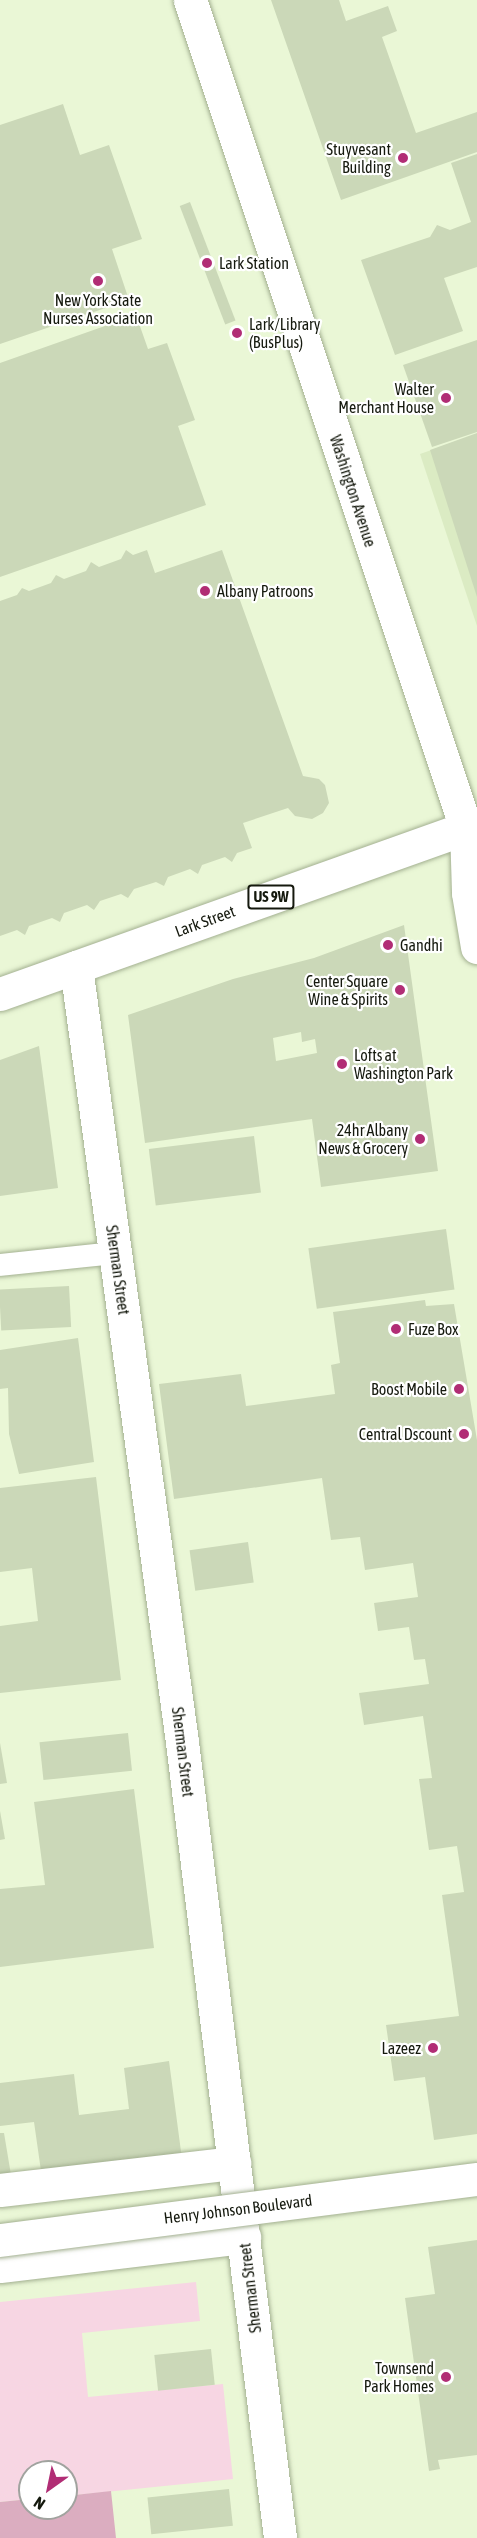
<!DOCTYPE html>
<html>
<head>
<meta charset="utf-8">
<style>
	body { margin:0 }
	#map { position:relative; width:477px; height:2538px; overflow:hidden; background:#eaf7d6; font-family:"Asap Condensed",sans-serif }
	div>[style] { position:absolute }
	.built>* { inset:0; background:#dbebc3 }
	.green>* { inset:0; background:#f7d6e3 }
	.forest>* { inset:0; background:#dbadc0 }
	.building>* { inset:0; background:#cbd8b8; transform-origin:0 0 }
	.roads { filter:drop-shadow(0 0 2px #a3b091) drop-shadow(0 0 2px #a3b091) }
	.lane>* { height:22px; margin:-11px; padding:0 11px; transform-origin:11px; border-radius:11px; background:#fff }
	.street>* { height:33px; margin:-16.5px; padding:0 16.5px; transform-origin:16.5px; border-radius:16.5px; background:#fff }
	.primary>* { height:33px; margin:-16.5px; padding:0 16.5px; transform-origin:16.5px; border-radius:16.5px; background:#fff }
	.bridges { filter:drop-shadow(0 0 2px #a3b091) drop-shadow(0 0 2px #a3b091) }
	.secondary-bridge>* { height:33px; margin:-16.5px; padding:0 16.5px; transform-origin:16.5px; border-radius:16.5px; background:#fff }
	.dots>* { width:16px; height:16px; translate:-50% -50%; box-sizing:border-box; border:3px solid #fff; border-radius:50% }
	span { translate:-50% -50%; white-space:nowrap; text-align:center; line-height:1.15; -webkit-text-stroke:4.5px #fff; paint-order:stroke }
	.shield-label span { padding:2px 4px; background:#fff; border:2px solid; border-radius:4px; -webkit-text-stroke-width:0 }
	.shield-label { font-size:15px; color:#15190e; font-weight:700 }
	.poi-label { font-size:16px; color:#15190e }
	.right { translate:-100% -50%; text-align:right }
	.left { translate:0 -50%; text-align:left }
	.street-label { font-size:16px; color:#15190e }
	.north { position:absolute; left:18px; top:2460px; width:60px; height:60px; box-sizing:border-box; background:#fff; border:2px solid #a1a39f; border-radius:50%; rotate:213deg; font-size:16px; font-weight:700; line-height:24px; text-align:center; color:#15190e }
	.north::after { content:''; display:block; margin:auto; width:21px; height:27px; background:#b12d75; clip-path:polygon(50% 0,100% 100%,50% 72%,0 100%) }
</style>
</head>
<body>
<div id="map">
	<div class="built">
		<i style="clip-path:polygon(477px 434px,477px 626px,420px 454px)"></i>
	</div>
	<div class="green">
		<i style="clip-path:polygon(196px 2282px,200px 2321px,82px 2333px,88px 2397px,223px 2384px,233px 2479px,66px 2496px,66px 2472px,30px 2472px,30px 2499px,0 2502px,0 2302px)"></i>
	</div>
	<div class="forest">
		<i style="clip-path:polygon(111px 2491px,116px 2538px,0 2538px,0 2502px,30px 2499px,30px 2508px,66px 2508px,66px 2496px)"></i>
	</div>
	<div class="building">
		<i style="clip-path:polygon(271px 0,339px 0,346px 21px,388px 6px,397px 31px,382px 37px,416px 133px,477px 112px,477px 152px,341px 200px)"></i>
		<i style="clip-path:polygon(63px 104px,80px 155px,109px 145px,142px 239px,112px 249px,129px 300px,0 344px,0 125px)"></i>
		<i style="clip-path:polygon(477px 154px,477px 267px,444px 278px,463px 331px,395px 355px,361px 260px,430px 237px,437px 225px,450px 230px,471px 222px,451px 163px)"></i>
		<i style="left:190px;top:202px;width:127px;height:11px;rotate:69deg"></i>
		<i style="clip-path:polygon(136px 315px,148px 349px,167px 343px,195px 420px,178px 426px,206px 505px,0 577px,0 363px)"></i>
		<i style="clip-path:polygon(477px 340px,477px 432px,432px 447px,403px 365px)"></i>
		<i style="clip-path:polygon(477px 433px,477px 597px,430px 450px)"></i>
		<i style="clip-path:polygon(126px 550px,133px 555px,147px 550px,155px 573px,222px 550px,303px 776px,319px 779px,325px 785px,329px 803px,323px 813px,312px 819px,295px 816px,288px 808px,243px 823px,252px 848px,237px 853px,232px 862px,225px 857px,202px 865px,198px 874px,190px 869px,168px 877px,164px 886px,156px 882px,134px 889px,128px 898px,121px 894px,100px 901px,94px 910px,87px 905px,64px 913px,60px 922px,52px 918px,29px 926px,25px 935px,17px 930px,0 936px,0 601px,17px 595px,22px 588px,29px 591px,51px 583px,56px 575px,64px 579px,86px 571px,91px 562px,99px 567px,121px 559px)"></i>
		<i style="clip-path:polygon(evenodd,404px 925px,438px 1171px,321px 1187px,312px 1119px,145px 1143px,128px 1015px,233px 979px,314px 958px,404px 925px,301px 1032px,302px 1042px,315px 1039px,317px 1053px,276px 1061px,273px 1038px,301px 1032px)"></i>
		<i style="clip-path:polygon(39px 1046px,58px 1188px,0 1196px,0 1060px)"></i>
		<i style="left:254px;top:1136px;width:57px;height:106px;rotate:83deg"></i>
		<i style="left:446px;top:1229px;width:61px;height:139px;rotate:82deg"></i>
		<i style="left:69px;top:1286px;width:41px;height:70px;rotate:87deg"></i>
		<i style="clip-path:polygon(425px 1300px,426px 1306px,454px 1304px,477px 1440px,477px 2134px,434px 2140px,425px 2077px,394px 2081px,386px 2025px,459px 2016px,442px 1895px,464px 1892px,457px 1846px,429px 1850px,419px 1779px,432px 1778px,423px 1716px,364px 1725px,359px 1693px,429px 1684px,425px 1659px,414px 1660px,409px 1627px,378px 1631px,374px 1603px,418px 1597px,413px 1563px,365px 1570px,360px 1537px,331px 1540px,322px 1478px,174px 1499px,159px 1384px,241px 1374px,246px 1406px,335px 1394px,331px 1365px,340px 1363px,333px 1312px)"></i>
		<i style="clip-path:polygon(78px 1338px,94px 1462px,19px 1474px,9px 1434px,8px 1388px,0 1389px,0 1350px)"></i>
		<i style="clip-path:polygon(96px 1477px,121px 1680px,0 1693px,0 1626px,38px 1621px,32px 1568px,0 1572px,0 1488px)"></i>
		<i style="left:248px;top:1542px;width:41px;height:59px;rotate:82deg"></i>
		<i style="left:128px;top:1733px;width:38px;height:89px;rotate:84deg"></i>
		<i style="clip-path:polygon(0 1743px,7px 1783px,0 1784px)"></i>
		<i style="clip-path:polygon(134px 1789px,154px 1948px,0 1967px,0 1889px,45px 1885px,34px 1802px)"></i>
		<i style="clip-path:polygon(0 1811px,5px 1839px,0 1840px)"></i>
		<i style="clip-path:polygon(169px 2061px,182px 2159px,42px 2178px,34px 2122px,0 2126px,0 2083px,74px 2074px,79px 2115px,129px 2109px,124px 2068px)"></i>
		<i style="clip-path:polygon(0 2133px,4px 2133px,11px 2175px,0 2177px)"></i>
		<i style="clip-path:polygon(477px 2240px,477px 2455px,438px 2460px,440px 2469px,429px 2471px,405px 2298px,435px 2294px,428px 2247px)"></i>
		<i style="left:211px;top:2349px;width:36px;height:57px;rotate:84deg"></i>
		<i style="left:229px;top:2489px;width:37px;height:82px;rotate:84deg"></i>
	</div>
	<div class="roads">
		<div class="lane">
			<i style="left:0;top:1265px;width:116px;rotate:-6deg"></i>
		</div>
		<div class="street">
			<i style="left:76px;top:967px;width:782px;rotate:82.21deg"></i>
			<i style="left:182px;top:1742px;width:802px;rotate:82.98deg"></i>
			<i style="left:0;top:2190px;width:236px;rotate:-6.6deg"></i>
			<i style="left:0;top:2266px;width:246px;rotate:-6.8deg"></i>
		</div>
		<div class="primary">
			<i style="left:190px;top:0;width:873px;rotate:71.57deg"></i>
			<i style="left:466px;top:828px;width:19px;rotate:54deg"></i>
			<i style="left:466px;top:828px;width:65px;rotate:88.2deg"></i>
			<i style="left:468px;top:893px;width:55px;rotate:80.5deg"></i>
			<i style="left:0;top:994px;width:506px;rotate:-19.62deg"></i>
		</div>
	</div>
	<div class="bridges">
		<div class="secondary-bridge">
			<i style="left:0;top:2240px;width:481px;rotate:-7.3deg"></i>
		</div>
	</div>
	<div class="dots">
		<i style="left:403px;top:158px;background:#b12d75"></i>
		<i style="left:207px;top:263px;background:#b12d75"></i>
		<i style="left:98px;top:281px;background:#b12d75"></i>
		<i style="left:237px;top:333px;background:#b12d75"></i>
		<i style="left:446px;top:398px;background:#b12d75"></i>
		<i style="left:205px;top:591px;background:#b12d75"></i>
		<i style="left:388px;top:945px;background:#b12d75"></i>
		<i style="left:400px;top:990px;background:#b12d75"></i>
		<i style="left:342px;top:1064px;background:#b12d75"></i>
		<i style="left:420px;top:1139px;background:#b12d75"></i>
		<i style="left:396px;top:1329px;background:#b12d75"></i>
		<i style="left:459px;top:1389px;background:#b12d75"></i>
		<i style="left:464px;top:1434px;background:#b12d75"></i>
		<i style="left:433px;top:2048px;background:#b12d75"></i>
		<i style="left:446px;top:2377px;background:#b12d75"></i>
	</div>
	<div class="shield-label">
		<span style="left:271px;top:897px">US 9W</span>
	</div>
	<div class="poi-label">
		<span class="right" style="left:391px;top:158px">Stuyvesant<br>Building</span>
		<span class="left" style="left:219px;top:263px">Lark Station</span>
		<span style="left:98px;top:309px">New York State<br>Nurses Association</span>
		<span class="left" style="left:249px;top:333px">Lark/Library<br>(BusPlus)</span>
		<span class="right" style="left:434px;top:398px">Walter<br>Merchant House</span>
		<span class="left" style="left:217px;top:591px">Albany Patroons</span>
		<span class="left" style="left:400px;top:945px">Gandhi</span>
		<span class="right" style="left:388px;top:990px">Center Square<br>Wine &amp; Spirits</span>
		<span class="left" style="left:354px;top:1064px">Lofts at<br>Washington Park</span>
		<span class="right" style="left:408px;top:1139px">24hr Albany<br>News &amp; Grocery</span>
		<span class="left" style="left:408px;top:1329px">Fuze Box</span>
		<span class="right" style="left:447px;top:1389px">Boost Mobile</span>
		<span class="right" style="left:452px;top:1434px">Central Dscount</span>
		<span class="right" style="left:421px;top:2048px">Lazeez</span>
		<span class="right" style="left:434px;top:2377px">Townsend<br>Park Homes</span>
	</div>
	<div class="street-label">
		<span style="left:353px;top:491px;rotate:72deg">Washington Avenue</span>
		<span style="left:205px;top:921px;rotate:-20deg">Lark Street</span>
		<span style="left:118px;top:1270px;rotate:82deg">Sherman Street</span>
		<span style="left:183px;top:1752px;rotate:83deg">Sherman Street</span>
		<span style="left:238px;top:2209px;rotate:-7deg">Henry Johnson Boulevard</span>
		<span style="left:250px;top:2288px;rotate:-97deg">Sherman Street</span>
	</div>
	<div class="north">N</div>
</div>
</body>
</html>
